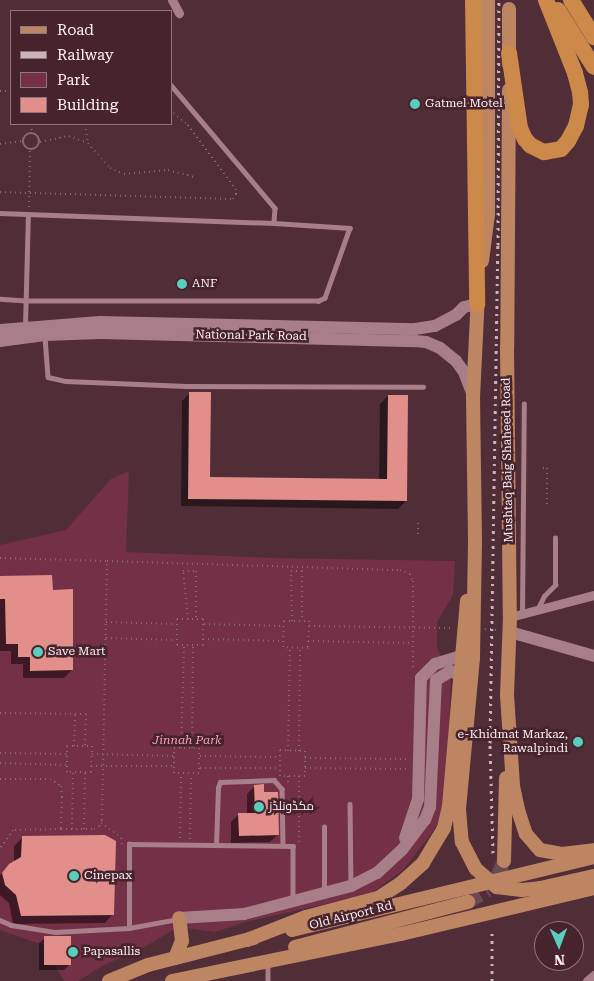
<!DOCTYPE html>
<html>
<head>
<meta charset="utf-8">
<style>
	body { margin:0 }
	#map { position:relative; width:594px; height:981px; overflow:hidden; background:#512d37; font-family:"Roboto Serif",Cairo,serif }
	div>[style] { position:absolute }
	.green>* { inset:0; background:#743046 }
	.shadow>* { inset:0; background:#0007 }
	.building>* { inset:0; background:#e28e8a; transform-origin:0 0 }
	.primary-tunnel>* { height:14px; margin-top:-7px; transform-origin:0; background:repeating-linear-gradient(90deg,#6b4a53 0 14px,transparent 0 21px) }
	.path>* { height:2px; margin-top:-1px; transform-origin:0; background:repeating-linear-gradient(90deg,#876971 0 1px,transparent 0 5px) }
	.path>.ring { margin:-1px; padding:0; box-sizing:content-box; background:none; border:2px solid #876971; border-radius:50% }
	.lane>* { height:4.5px; margin:-2.25px; padding:0 2.25px; transform-origin:2.25px; border-radius:2.25px; background:#a87e89 }
	.street>* { height:9px; margin:-4.5px; padding:0 4.5px; transform-origin:4.5px; border-radius:4.5px; background:#a87e89 }
	.secondary>* { height:12px; margin:-6px; padding:0 6px; transform-origin:6px; border-radius:6px; background:#a87e89 }
	.primary>* { height:14px; margin:-7px; padding:0 7px; transform-origin:7px; border-radius:7px; background:#be8563 }
	.highway>* { height:16px; margin:-8px; padding:0 8px; transform-origin:8px; border-radius:8px; background:#cc894a }
	.rail>* { height:3px; margin-top:-1.5px; transform-origin:0; background:repeating-linear-gradient(90deg,#cbb5bb 0 2.5px,transparent 0 7.5px) }
	.dots>* { width:14px; height:14px; translate:-50% -50%; box-sizing:border-box; border:2px solid #46232d; border-radius:50% }
	span { translate:-50% -50%; white-space:nowrap; text-align:center; line-height:1.15; -webkit-text-stroke:5px #46232d; paint-order:stroke }
	.poi-label { font-size:12px; color:#feeff3 }
	.left { translate:0 -50%; text-align:left }
	.right { translate:-100% -50%; text-align:right }
	.street-label { font-size:12px; color:#feeff3 }
	.park-label { font-size:12px; color:#f8a1b8; font-style:italic }
	.legend { position:absolute; left:10px; top:10px; width:162px; height:115px; box-sizing:border-box; background:#46232d; border:1px solid #90757c; margin:0; padding:6px 9px; list-style:none; font-size:15px; color:#feeff3 }
	.legend li { display:flex; align-items:center; gap:10px; height:25px }
	.legend b { width:25px; border:1px solid #90757c }
	.north { position:absolute; left:534px; top:921px; width:50px; height:50px; box-sizing:border-box; background:#46232d; border:1px solid #90757c; border-radius:50%; rotate:178deg; font-size:14px; font-weight:700; line-height:20px; text-align:center; color:#feeff3 }
	.north::after { content:''; display:block; margin:auto; width:18px; height:22px; background:#5acebd; clip-path:polygon(50% 0,100% 100%,50% 72%,0 100%) }
</style>
</head>
<body>
<div id="map">
	<div class="green">
		<i style="clip-path:polygon(129px 471px,126px 552px,272px 558px,455px 561px,453px 595px,437px 622px,437px 648px,451px 678px,446px 796px,439px 822px,428px 838px,403px 870px,370px 894px,249px 921px,215px 932px,178px 927px,143px 948px,104px 965px,78px 981px,64px 981px,43px 945px,0 930px,0 545px,66px 530px,111px 479px)"></i>
	</div>
	<div class="shadow">
		<i style="clip-path:polygon(190px 393px,209px 478px,379px 480px,380px 404px,388px 396px,406px 501px,398px 509px,181px 506px,182px 401px)"></i>
		<i style="clip-path:polygon(0 577px,52px 591px,72px 670px,64px 678px,23px 678px,23px 664px,11px 664px,11px 651px,0 651px)"></i>
		<i style="clip-path:polygon(255px 786px,262px 793px,278px 834px,270px 842px,231px 843px,231px 822px,239px 814px,247px 814px,247px 794px)"></i>
		<i style="clip-path:polygon(22px 838px,112px 915px,105px 923px,13px 924px,9px 903px,0 895px,0 875px,14px 863px,14px 846px)"></i>
		<i style="clip-path:polygon(45px 938px,70px 964px,64px 970px,39px 970px,39px 943px)"></i>
	</div>
	<div class="building">
		<i style="clip-path:polygon(189px 392px,211px 392px,210px 477px,387px 479px,388px 395px,408px 395px,407px 501px,188px 499px)"></i>
		<i style="clip-path:polygon(52px 575px,53px 590px,73px 589px,73px 670px,30px 671px,30px 657px,18px 657px,18px 644px,6px 644px,5px 599px,0 599px,0 576px)"></i>
		<i style="clip-path:polygon(264px 784px,264px 792px,278px 792px,279px 835px,239px 836px,238px 813px,255px 813px,254px 785px)"></i>
		<i style="clip-path:polygon(105px 835px,116px 841px,114px 915px,21px 916px,16px 895px,5px 885px,2px 873px,9px 864px,21px 857px,22px 836px)"></i>
		<i style="left:44px;top:936px;width:27px;height:29px"></i>
	</div>
	<div class="primary-tunnel">
		<i style="left:468px;top:902px;width:23px;rotate:-31deg"></i>
		<i style="left:488px;top:890px;width:16px;rotate:-55deg"></i>
		<i style="left:497px;top:877px;width:17px;rotate:-66deg"></i>
	</div>
	<div class="path">
		<i style="left:0;top:91px;width:11px"></i>
		<i style="left:31px;top:124px;width:9px;rotate:84deg"></i>
		<i style="left:85px;top:124px;width:19px;rotate:81deg"></i>
		<i style="left:88px;top:143px;width:33px;rotate:49deg"></i>
		<i style="left:110px;top:168px;width:15px;rotate:23deg"></i>
		<i style="left:124px;top:174px;width:44px;rotate:-5.2deg"></i>
		<i style="left:168px;top:170px;width:28px;rotate:15deg"></i>
		<i class="ring" style="left:23px;top:133px;width:14px;height:14px"></i>
		<i style="left:40px;top:142px;width:30px;rotate:-12deg"></i>
		<i style="left:69px;top:136px;width:20px;rotate:20deg"></i>
		<i style="left:0;top:144px;width:22px;rotate:-8deg"></i>
		<i style="left:0;top:192px;width:233px;rotate:1.7deg"></i>
		<i style="left:233px;top:199px;width:6px;rotate:-59deg"></i>
		<i style="left:236px;top:194px;width:4px;rotate:-90deg"></i>
		<i style="left:236px;top:190px;width:84px;rotate:-126.7deg"></i>
		<i style="left:186px;top:123px;width:19px;rotate:-141deg"></i>
		<i style="left:29px;top:207px;width:58px;rotate:-89deg"></i>
		<i style="left:543px;top:468px;width:4px"></i>
		<i style="left:547px;top:468px;width:40px;rotate:90deg"></i>
		<i style="left:418px;top:534px;width:11px;rotate:-90deg"></i>
		<i style="left:0;top:558px;width:107px;rotate:1.6deg"></i>
		<i style="left:177px;top:619px;width:26px"></i>
		<i style="left:203px;top:619px;width:26px;rotate:90deg"></i>
		<i style="left:203px;top:645px;width:26px;rotate:180deg"></i>
		<i style="left:177px;top:645px;width:26px;rotate:-90deg"></i>
		<i style="left:188px;top:619px;width:48px;rotate:-95.9deg"></i>
		<i style="left:183px;top:571px;width:13px"></i>
		<i style="left:196px;top:571px;width:48px;rotate:90deg"></i>
		<i style="left:284px;top:621px;width:25px"></i>
		<i style="left:309px;top:621px;width:27px;rotate:92deg"></i>
		<i style="left:308px;top:648px;width:25px;rotate:-178deg"></i>
		<i style="left:283px;top:647px;width:26px;rotate:-88deg"></i>
		<i style="left:292px;top:621px;width:50px;rotate:-91.1deg"></i>
		<i style="left:291px;top:571px;width:11px"></i>
		<i style="left:302px;top:571px;width:50px;rotate:90deg"></i>
		<i style="left:106px;top:622px;width:70px;rotate:1.6deg"></i>
		<i style="left:204px;top:624px;width:80px;rotate:1.4deg"></i>
		<i style="left:309px;top:626px;width:143px;rotate:0.8deg"></i>
		<i style="left:485px;top:629px;width:12px;rotate:5deg"></i>
		<i style="left:106px;top:638px;width:70px;rotate:1.6deg"></i>
		<i style="left:203px;top:639px;width:80px;rotate:1.4deg"></i>
		<i style="left:308px;top:641px;width:105px;rotate:1.1deg"></i>
		<i style="left:0;top:713px;width:86px;rotate:0.7deg"></i>
		<i style="left:86px;top:714px;width:32px;rotate:92deg"></i>
		<i style="left:67px;top:746px;width:25px"></i>
		<i style="left:92px;top:746px;width:26px;rotate:92deg"></i>
		<i style="left:91px;top:772px;width:24px;rotate:180deg"></i>
		<i style="left:67px;top:772px;width:26px;rotate:-90deg"></i>
		<i style="left:74px;top:746px;width:32px;rotate:-88deg"></i>
		<i style="left:174px;top:748px;width:25px"></i>
		<i style="left:199px;top:748px;width:25px;rotate:90deg"></i>
		<i style="left:199px;top:773px;width:25px;rotate:180deg"></i>
		<i style="left:174px;top:773px;width:25px;rotate:-90deg"></i>
		<i style="left:181px;top:748px;width:103px;rotate:-88.3deg"></i>
		<i style="left:192px;top:748px;width:103px;rotate:-89.4deg"></i>
		<i style="left:280px;top:750px;width:25px;rotate:2deg"></i>
		<i style="left:305px;top:751px;width:25px;rotate:90deg"></i>
		<i style="left:305px;top:776px;width:25px;rotate:180deg"></i>
		<i style="left:280px;top:776px;width:26px;rotate:-90deg"></i>
		<i style="left:288px;top:751px;width:103px;rotate:-88.9deg"></i>
		<i style="left:299px;top:751px;width:103px;rotate:-89.4deg"></i>
		<i style="left:0;top:753px;width:67px;rotate:0.9deg"></i>
		<i style="left:92px;top:754px;width:82px;rotate:1.4deg"></i>
		<i style="left:200px;top:756px;width:80px;rotate:0.7deg"></i>
		<i style="left:305px;top:758px;width:103px;rotate:0.6deg"></i>
		<i style="left:0;top:763px;width:67px;rotate:1.7deg"></i>
		<i style="left:91px;top:766px;width:83px"></i>
		<i style="left:200px;top:768px;width:80px"></i>
		<i style="left:305px;top:768px;width:103px;rotate:0.6deg"></i>
		<i style="left:288px;top:776px;width:10px;rotate:90deg"></i>
		<i style="left:0;top:779px;width:50px"></i>
		<i style="left:50px;top:779px;width:13px;rotate:32deg"></i>
		<i style="left:61px;top:786px;width:11px;rotate:85deg"></i>
		<i style="left:62px;top:797px;width:32px;rotate:92deg"></i>
		<i style="left:61px;top:829px;width:48px;rotate:178.8deg"></i>
		<i style="left:13px;top:830px;width:22px;rotate:126deg"></i>
		<i style="left:101px;top:823px;width:25px;rotate:37deg"></i>
		<i style="left:121px;top:838px;width:7px;rotate:82deg"></i>
		<i style="left:61px;top:829px;width:33px"></i>
		<i style="left:94px;top:829px;width:7px;rotate:-27deg"></i>
		<i style="left:100px;top:826px;width:6px;rotate:-72deg"></i>
		<i style="left:102px;top:820px;width:259px;rotate:-88.9deg"></i>
		<i style="left:107px;top:561px;width:293px;rotate:1.8deg"></i>
		<i style="left:400px;top:570px;width:11px;rotate:22deg"></i>
		<i style="left:410px;top:574px;width:8px;rotate:67deg"></i>
		<i style="left:413px;top:581px;width:90px;rotate:90deg"></i>
		<i style="left:72px;top:829px;width:57px;rotate:-89deg"></i>
		<i style="left:84px;top:829px;width:57px;rotate:-89deg"></i>
		<i style="left:180px;top:838px;width:65px;rotate:-89.1deg"></i>
		<i style="left:190px;top:839px;width:65px;rotate:-89.1deg"></i>
		<i style="left:299px;top:842px;width:66px;rotate:-90deg"></i>
	</div>
	<div class="lane">
		<i style="left:171px;top:85px;width:161px;rotate:49.8deg"></i>
		<i style="left:275px;top:208px;width:15px;rotate:94deg"></i>
		<i style="left:0;top:213px;width:274px;rotate:2.1deg"></i>
		<i style="left:274px;top:223px;width:76px;rotate:3.8deg"></i>
		<i style="left:350px;top:228px;width:74px;rotate:109.7deg"></i>
		<i style="left:325px;top:298px;width:7px;rotate:153deg"></i>
		<i style="left:319px;top:301px;width:293px;rotate:180deg"></i>
		<i style="left:26px;top:301px;width:26px;rotate:-176deg"></i>
		<i style="left:25px;top:326px;width:111px;rotate:-88.5deg"></i>
		<i style="left:45px;top:337px;width:40px;rotate:85.7deg"></i>
		<i style="left:48px;top:377px;width:18px;rotate:13deg"></i>
		<i style="left:66px;top:381px;width:120px;rotate:2.4deg"></i>
		<i style="left:186px;top:386px;width:237px;rotate:0.2deg"></i>
		<i style="left:538px;top:608px;width:13px;rotate:-63deg"></i>
		<i style="left:544px;top:596px;width:16px;rotate:-45deg"></i>
		<i style="left:555px;top:585px;width:47px;rotate:-90deg"></i>
		<i style="left:522px;top:614px;width:210px;rotate:-89.5deg"></i>
		<i style="left:350px;top:804px;width:81px;rotate:89.3deg"></i>
		<i style="left:216px;top:845px;width:57px;rotate:-88deg"></i>
		<i style="left:218px;top:788px;width:6px;rotate:-72deg"></i>
		<i style="left:220px;top:782px;width:54px;rotate:-2.1deg"></i>
		<i style="left:274px;top:780px;width:12px;rotate:48deg"></i>
		<i style="left:282px;top:789px;width:56px;rotate:89deg"></i>
		<i style="left:324px;top:892px;width:65px;rotate:-90deg"></i>
		<i style="left:0;top:920px;width:12px;rotate:24deg"></i>
		<i style="left:11px;top:925px;width:45px;rotate:9deg"></i>
		<i style="left:55px;top:932px;width:74px;rotate:-3.1deg"></i>
		<i style="left:129px;top:928px;width:50px;rotate:-10.4deg"></i>
		<i style="left:129px;top:928px;width:84px;rotate:-90deg"></i>
		<i style="left:129px;top:844px;width:164px;rotate:0.7deg"></i>
		<i style="left:293px;top:846px;width:53px;rotate:90deg"></i>
		<i style="left:268px;top:963px;width:18px;rotate:90deg"></i>
	</div>
	<div class="street">
		<i style="left:172px;top:0;width:15px;rotate:62deg"></i>
		<i style="left:510px;top:617px;width:87px;rotate:-14.7deg"></i>
		<i style="left:587px;top:981px;width:9px;rotate:-41deg"></i>
	</div>
	<div class="secondary">
		<i style="left:0;top:330px;width:100px;rotate:-4.6deg"></i>
		<i style="left:100px;top:322px;width:315px;rotate:1.3deg"></i>
		<i style="left:415px;top:329px;width:20px;rotate:-9deg"></i>
		<i style="left:435px;top:326px;width:24px;rotate:-28deg"></i>
		<i style="left:456px;top:315px;width:11px;rotate:-45deg"></i>
		<i style="left:464px;top:307px;width:13px;rotate:-13deg"></i>
		<i style="left:0;top:341px;width:45px;rotate:-7.6deg"></i>
		<i style="left:45px;top:335px;width:55px;rotate:-2.1deg"></i>
		<i style="left:100px;top:333px;width:315px;rotate:1.5deg"></i>
		<i style="left:415px;top:341px;width:11px;rotate:5deg"></i>
		<i style="left:426px;top:342px;width:15px;rotate:23deg"></i>
		<i style="left:440px;top:348px;width:21px;rotate:39deg"></i>
		<i style="left:456px;top:361px;width:14px;rotate:54deg"></i>
		<i style="left:464px;top:372px;width:25px;rotate:69deg"></i>
		<i style="left:510px;top:632px;width:87px;rotate:15.9deg"></i>
		<i style="left:405px;top:838px;width:41px;rotate:-71.6deg"></i>
		<i style="left:418px;top:799px;width:121px;rotate:-88.6deg"></i>
		<i style="left:421px;top:678px;width:20px;rotate:-45deg"></i>
		<i style="left:435px;top:664px;width:27px;rotate:-17deg"></i>
		<i style="left:179px;top:918px;width:65px;rotate:-3.5deg"></i>
		<i style="left:244px;top:914px;width:111px;rotate:-14.7deg"></i>
		<i style="left:351px;top:886px;width:29px;rotate:-27deg"></i>
		<i style="left:377px;top:873px;width:34px;rotate:-43deg"></i>
		<i style="left:402px;top:850px;width:38px;rotate:-53deg"></i>
		<i style="left:425px;top:820px;width:14px;rotate:-69deg"></i>
		<i style="left:430px;top:807px;width:127px;rotate:-87.3deg"></i>
		<i style="left:436px;top:680px;width:17px;rotate:-31deg"></i>
		<i style="left:451px;top:671px;width:11px;rotate:27deg"></i>
	</div>
	<div class="primary">
		<i style="left:509px;top:64px;width:55px;rotate:-90deg"></i>
		<i style="left:509px;top:90px;width:257px;rotate:90.4deg"></i>
		<i style="left:507px;top:347px;width:270px;rotate:89.4deg"></i>
		<i style="left:510px;top:617px;width:78px;rotate:92.2deg"></i>
		<i style="left:507px;top:695px;width:91px;rotate:86.2deg"></i>
		<i style="left:513px;top:786px;width:25px;rotate:78deg"></i>
		<i style="left:518px;top:810px;width:25px;rotate:72deg"></i>
		<i style="left:526px;top:834px;width:21px;rotate:49deg"></i>
		<i style="left:540px;top:850px;width:22px;rotate:10deg"></i>
		<i style="left:562px;top:854px;width:32px;rotate:-7deg"></i>
		<i style="left:482px;top:261px;width:47px;rotate:-82.7deg"></i>
		<i style="left:488px;top:214px;width:214px;rotate:-90deg"></i>
		<i style="left:478px;top:295px;width:102px;rotate:92.8deg"></i>
		<i style="left:473px;top:397px;width:146px;rotate:89.2deg"></i>
		<i style="left:475px;top:543px;width:115px;rotate:91deg"></i>
		<i style="left:473px;top:658px;width:153px;rotate:95.3deg"></i>
		<i style="left:459px;top:810px;width:32px;rotate:85deg"></i>
		<i style="left:462px;top:842px;width:30px;rotate:63deg"></i>
		<i style="left:476px;top:869px;width:28px;rotate:41deg"></i>
		<i style="left:497px;top:887px;width:25px;rotate:7deg"></i>
		<i style="left:522px;top:890px;width:18px;rotate:-6deg"></i>
		<i style="left:540px;top:888px;width:55px;rotate:-12.5deg"></i>
		<i style="left:504px;top:861px;width:83px;rotate:-88.6deg"></i>
		<i style="left:292px;top:930px;width:311px;rotate:-13.6deg"></i>
		<i style="left:247px;top:940px;width:63px;rotate:-21.3deg"></i>
		<i style="left:306px;top:917px;width:74px;rotate:-14.8deg"></i>
		<i style="left:378px;top:898px;width:27px;rotate:-33deg"></i>
		<i style="left:401px;top:883px;width:30px;rotate:-42deg"></i>
		<i style="left:423px;top:863px;width:41px;rotate:-59deg"></i>
		<i style="left:444px;top:828px;width:23px;rotate:-77deg"></i>
		<i style="left:449px;top:806px;width:206px;rotate:-85deg"></i>
		<i style="left:295px;top:947px;width:179px;rotate:-14.6deg"></i>
		<i style="left:175px;top:958px;width:18px;rotate:-68deg"></i>
		<i style="left:182px;top:941px;width:23px;rotate:-97deg"></i>
		<i style="left:109px;top:981px;width:42px;rotate:-22.3deg"></i>
		<i style="left:148px;top:965px;width:109px;rotate:-14.3deg"></i>
		<i style="left:172px;top:981px;width:234px;rotate:-11.6deg"></i>
		<i style="left:401px;top:934px;width:198px;rotate:-13.4deg"></i>
	</div>
	<div class="highway">
		<i style="left:473px;top:0;width:304px;rotate:89.2deg"></i>
		<i style="left:571px;top:0;width:44px;rotate:58.1deg"></i>
		<i style="left:558px;top:10px;width:67px;rotate:57.7deg"></i>
		<i style="left:509px;top:53px;width:76px;rotate:81.7deg"></i>
		<i style="left:520px;top:128px;width:12px;rotate:66deg"></i>
		<i style="left:525px;top:139px;width:8px;rotate:50deg"></i>
		<i style="left:530px;top:145px;width:16px;rotate:27deg"></i>
		<i style="left:544px;top:152px;width:17px;rotate:-10deg"></i>
		<i style="left:561px;top:149px;width:11px;rotate:-49deg"></i>
		<i style="left:568px;top:141px;width:17px;rotate:-62deg"></i>
		<i style="left:576px;top:126px;width:22px;rotate:-77deg"></i>
		<i style="left:581px;top:105px;width:13px;rotate:-94deg"></i>
		<i style="left:580px;top:92px;width:20px;rotate:-105deg"></i>
		<i style="left:575px;top:73px;width:79px;rotate:-111.7deg"></i>
	</div>
	<div class="rail">
		<i style="left:493px;top:853px;width:110px;rotate:-91.6deg"></i>
		<i style="left:490px;top:743px;width:498px;rotate:-89.1deg"></i>
		<i style="left:498px;top:245px;width:245px;rotate:-89.8deg"></i>
		<i style="left:492px;top:981px;width:50px;rotate:-90deg"></i>
	</div>
	<div class="dots">
		<i style="left:415px;top:104px;background:#5acebd"></i>
		<i style="left:182px;top:284px;background:#5acebd"></i>
		<i style="left:38px;top:652px;background:#5acebd"></i>
		<i style="left:578px;top:742px;background:#5acebd"></i>
		<i style="left:259px;top:807px;background:#5acebd"></i>
		<i style="left:74px;top:876px;background:#5acebd"></i>
		<i style="left:73px;top:952px;background:#5acebd"></i>
	</div>
	<div class="poi-label">
		<span class="left" style="left:425px;top:104px">Gatmel Motel</span>
		<span class="left" style="left:192px;top:284px">ANF</span>
		<span class="left" style="left:48px;top:652px">Save Mart</span>
		<span class="right" style="left:568px;top:742px">e-Khidmat Markaz,<br>Rawalpindi</span>
		<span class="left" style="left:269px;top:807px">مکڈونلڈز</span>
		<span class="left" style="left:84px;top:876px">Cinepax</span>
		<span class="left" style="left:83px;top:952px">Papasallis</span>
	</div>
	<div class="street-label">
		<span style="left:251px;top:336px;rotate:1deg">National Park Road</span>
		<span style="left:508px;top:460px;rotate:-91deg">Mushtaq Baig Shaheed Road</span>
		<span style="left:351px;top:916px;rotate:-14deg">Old Airport Rd</span>
	</div>
	<div class="park-label">
		<span style="left:187px;top:741px">Jinnah Park</span>
	</div>
	<ul class="legend">
	<li><b style="height:6px;background:#be8563"></b>Road</li>
	<li><b style="height:6px;background:#cbb5bb"></b>Railway</li>
	<li><b style="height:14px;background:#743046"></b>Park</li>
	<li><b style="height:14px;background:#e28e8a"></b>Building</li>
	</ul>
	<div class="north">N</div>
</div>
</body>
</html>
